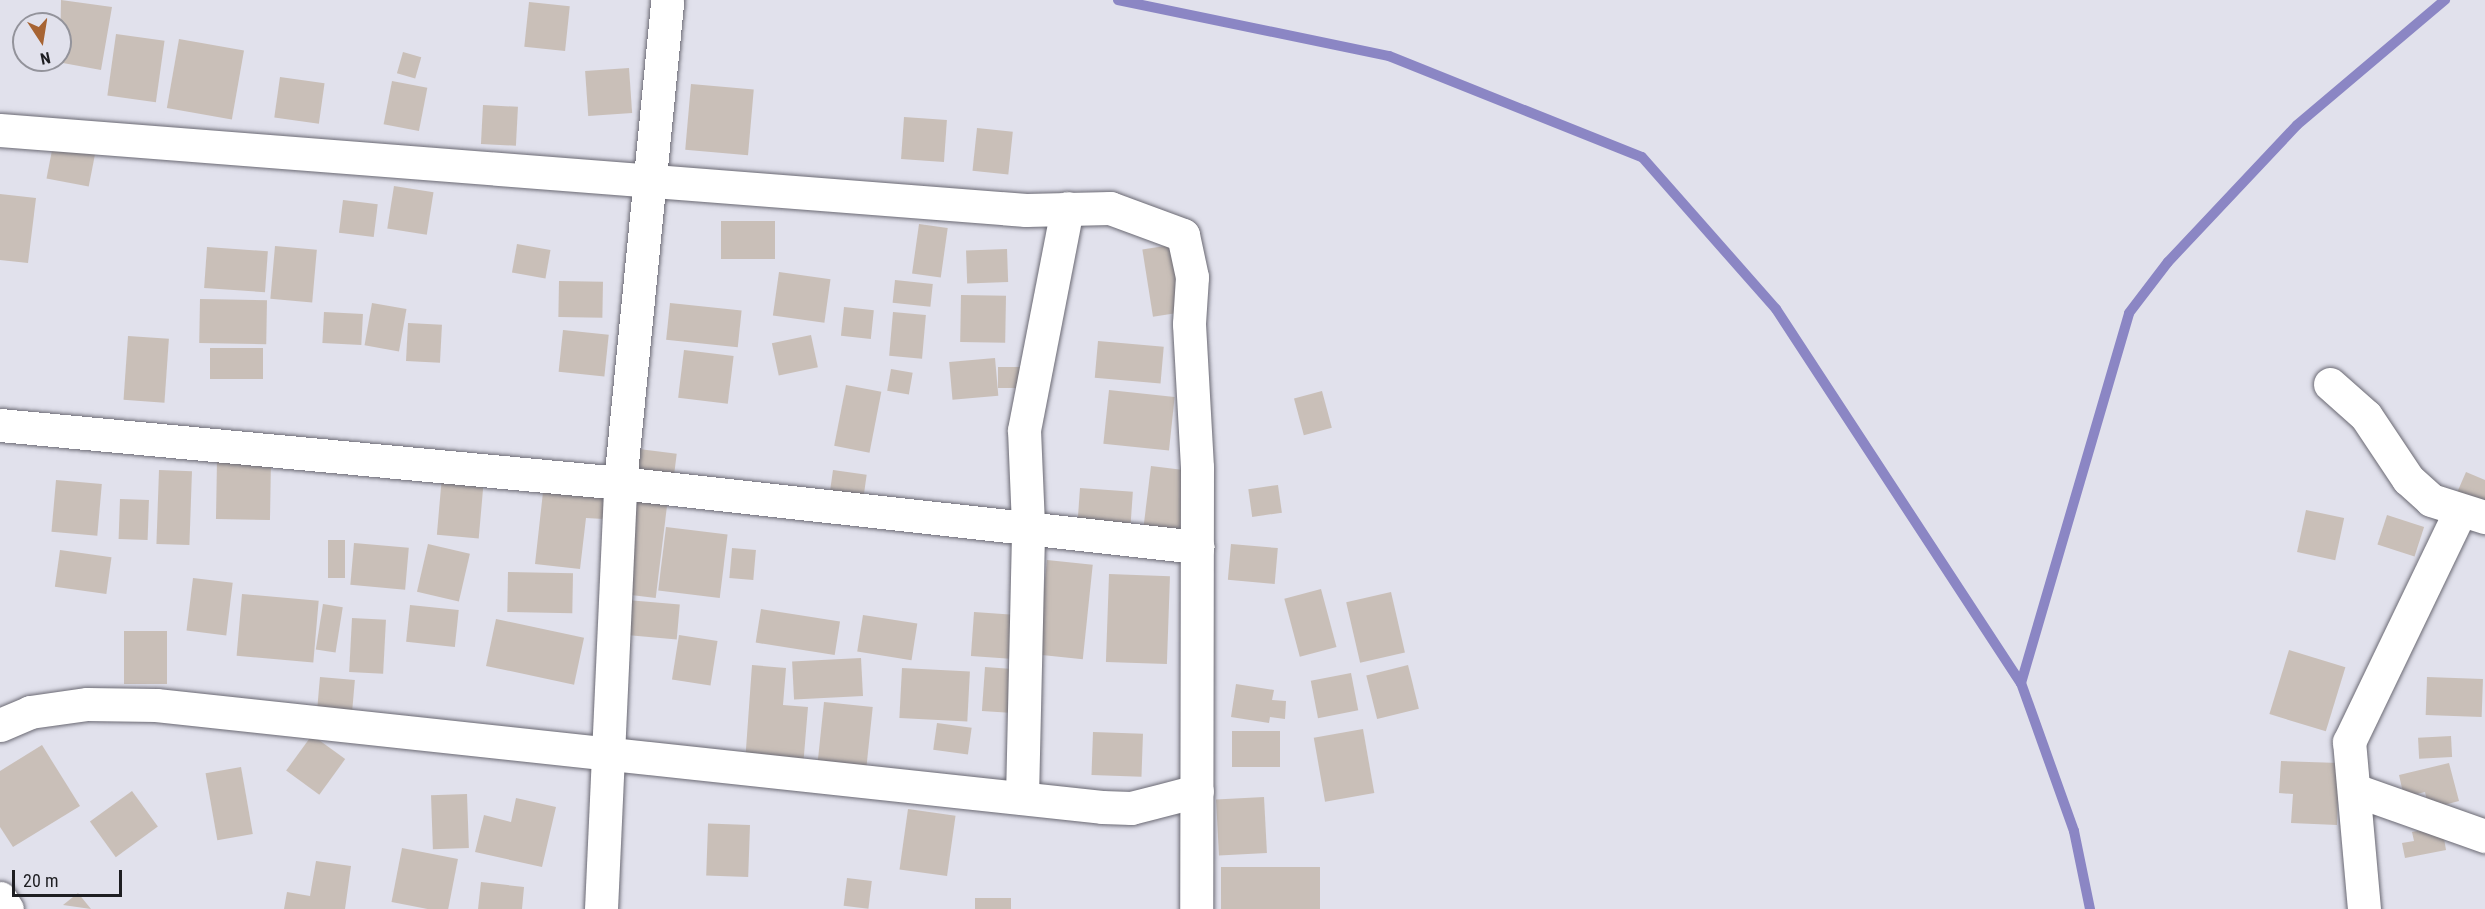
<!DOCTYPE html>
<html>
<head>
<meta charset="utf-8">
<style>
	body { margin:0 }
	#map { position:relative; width:2485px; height:909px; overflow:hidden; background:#e1e1ec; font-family:"Roboto Condensed",sans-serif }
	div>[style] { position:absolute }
	.stream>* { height:10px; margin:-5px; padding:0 5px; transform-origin:5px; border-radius:5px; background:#8b86c4 }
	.building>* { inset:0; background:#c9bfb8; transform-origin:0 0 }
	.roads { filter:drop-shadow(0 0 2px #6a6973) drop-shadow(0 0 2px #6a6973) }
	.minor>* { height:33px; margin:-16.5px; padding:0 16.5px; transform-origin:16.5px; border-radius:16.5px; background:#fff }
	span { translate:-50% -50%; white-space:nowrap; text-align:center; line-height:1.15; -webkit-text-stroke:4.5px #e1e1ec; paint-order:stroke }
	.north { position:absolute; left:12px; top:12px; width:60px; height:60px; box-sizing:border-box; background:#e1e1ec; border:2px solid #93939b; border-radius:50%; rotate:168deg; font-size:16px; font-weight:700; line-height:24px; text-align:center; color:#1e1e22 }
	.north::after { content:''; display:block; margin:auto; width:21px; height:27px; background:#a76433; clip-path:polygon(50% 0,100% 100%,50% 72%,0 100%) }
	.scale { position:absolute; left:12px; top:870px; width:110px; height:27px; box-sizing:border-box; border:3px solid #1e1e22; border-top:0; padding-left:8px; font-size:18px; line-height:21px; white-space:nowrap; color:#1e1e22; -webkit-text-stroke:4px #e1e1ec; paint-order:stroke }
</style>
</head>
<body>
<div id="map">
	<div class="stream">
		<i style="left:1118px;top:0;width:277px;rotate:11.7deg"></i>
		<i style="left:1389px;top:56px;width:272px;rotate:21.8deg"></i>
		<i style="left:1642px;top:157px;width:203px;rotate:48.6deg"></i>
		<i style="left:1776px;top:309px;width:447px;rotate:56.8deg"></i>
		<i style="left:2090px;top:909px;width:80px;rotate:-101.6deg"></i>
		<i style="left:2074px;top:831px;width:157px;rotate:-109.7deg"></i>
		<i style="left:2021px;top:683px;width:385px;rotate:-73.7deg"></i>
		<i style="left:2129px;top:313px;width:64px;rotate:-52.6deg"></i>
		<i style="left:2168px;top:262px;width:188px;rotate:-46.7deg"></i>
		<i style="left:2297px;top:125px;width:194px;rotate:-40.2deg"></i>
	</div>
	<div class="building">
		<i style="clip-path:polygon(61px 0,112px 7px,101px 70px,52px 61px,60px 60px)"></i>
		<i style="left:529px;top:2px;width:41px;height:45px;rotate:6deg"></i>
		<i style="left:116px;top:34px;width:49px;height:62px;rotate:8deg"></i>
		<i style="left:179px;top:39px;width:66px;height:70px;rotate:10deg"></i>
		<i style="left:403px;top:52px;width:19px;height:22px;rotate:16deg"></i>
		<i style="left:629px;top:68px;width:45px;height:44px;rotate:86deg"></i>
		<i style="left:280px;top:77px;width:45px;height:41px;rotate:8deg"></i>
		<i style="left:392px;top:81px;width:36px;height:44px;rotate:11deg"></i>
		<i style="left:691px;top:84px;width:63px;height:66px;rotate:5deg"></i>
		<i style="left:483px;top:105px;width:35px;height:39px;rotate:3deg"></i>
		<i style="left:904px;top:117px;width:43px;height:42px;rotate:4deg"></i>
		<i style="left:977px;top:128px;width:36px;height:43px;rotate:6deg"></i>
		<i style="left:53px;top:145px;width:43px;height:34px;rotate:11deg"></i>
		<i style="left:394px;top:186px;width:40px;height:43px;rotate:9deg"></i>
		<i style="clip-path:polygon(0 194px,36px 198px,28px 263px,0 260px)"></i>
		<i style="left:343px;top:200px;width:35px;height:33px;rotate:7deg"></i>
		<i style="left:721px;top:221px;width:54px;height:38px"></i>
		<i style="left:919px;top:224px;width:29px;height:50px;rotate:8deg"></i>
		<i style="left:517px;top:244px;width:34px;height:29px;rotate:10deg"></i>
		<i style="left:1171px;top:245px;width:68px;height:29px;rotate:81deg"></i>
		<i style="left:275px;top:246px;width:42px;height:53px;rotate:5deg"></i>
		<i style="left:207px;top:247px;width:61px;height:41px;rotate:4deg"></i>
		<i style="left:1007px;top:249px;width:33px;height:41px;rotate:88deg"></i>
		<i style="left:779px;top:272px;width:52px;height:44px;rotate:8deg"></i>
		<i style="left:895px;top:280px;width:38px;height:23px;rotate:6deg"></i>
		<i style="left:559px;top:281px;width:44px;height:36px;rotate:1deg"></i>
		<i style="left:961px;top:295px;width:45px;height:47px;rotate:1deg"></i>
		<i style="left:200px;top:299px;width:67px;height:44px;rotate:1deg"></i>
		<i style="left:372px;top:303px;width:35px;height:43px;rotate:10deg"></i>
		<i style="left:670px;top:303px;width:72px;height:37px;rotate:6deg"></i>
		<i style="left:844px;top:307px;width:30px;height:29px;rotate:6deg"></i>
		<i style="left:324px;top:312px;width:39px;height:31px;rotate:3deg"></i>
		<i style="left:893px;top:312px;width:33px;height:44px;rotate:5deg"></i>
		<i style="left:408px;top:323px;width:34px;height:38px;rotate:3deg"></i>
		<i style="left:563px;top:330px;width:46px;height:42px;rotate:6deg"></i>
		<i style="left:811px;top:335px;width:33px;height:40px;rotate:78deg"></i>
		<i style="left:128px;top:336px;width:41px;height:64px;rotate:4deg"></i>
		<i style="left:1098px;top:341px;width:66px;height:37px;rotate:5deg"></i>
		<i style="left:210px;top:348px;width:53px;height:31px"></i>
		<i style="left:684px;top:350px;width:50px;height:48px;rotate:7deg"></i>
		<i style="left:995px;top:358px;width:38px;height:46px;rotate:85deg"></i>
		<i style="left:1023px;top:367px;width:21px;height:25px;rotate:90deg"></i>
		<i style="left:891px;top:369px;width:22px;height:22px;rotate:10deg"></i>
		<i style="left:846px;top:385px;width:36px;height:62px;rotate:11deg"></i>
		<i style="left:1109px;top:390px;width:66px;height:54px;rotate:6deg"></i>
		<i style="left:1322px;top:391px;width:38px;height:29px;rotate:75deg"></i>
		<i style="left:639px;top:449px;width:38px;height:24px;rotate:7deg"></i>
		<i style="left:217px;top:460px;width:54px;height:59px;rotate:1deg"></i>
		<i style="left:1151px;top:466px;width:41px;height:64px;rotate:7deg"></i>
		<i style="left:159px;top:470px;width:33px;height:74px;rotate:2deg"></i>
		<i style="left:833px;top:470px;width:34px;height:26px;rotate:8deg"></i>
		<i style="clip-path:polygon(2466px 472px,2485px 480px,2485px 509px,2456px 495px)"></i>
		<i style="left:442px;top:476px;width:42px;height:59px;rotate:5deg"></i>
		<i style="left:56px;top:480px;width:46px;height:52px;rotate:5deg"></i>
		<i style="clip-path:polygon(544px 483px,607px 489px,604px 519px,586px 518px,580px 569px,535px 564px)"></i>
		<i style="left:1278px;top:485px;width:28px;height:30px;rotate:82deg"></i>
		<i style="left:1080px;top:488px;width:53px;height:38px;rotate:4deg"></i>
		<i style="left:637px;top:496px;width:31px;height:99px;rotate:7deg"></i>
		<i style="left:120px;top:499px;width:29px;height:40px;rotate:2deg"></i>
		<i style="left:2306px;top:510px;width:39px;height:43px;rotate:12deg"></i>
		<i style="left:2387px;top:515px;width:39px;height:31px;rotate:18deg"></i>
		<i style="left:666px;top:527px;width:62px;height:64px;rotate:7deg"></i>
		<i style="left:328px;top:540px;width:17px;height:38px"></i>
		<i style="left:354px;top:543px;width:55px;height:42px;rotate:5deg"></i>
		<i style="left:428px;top:544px;width:43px;height:49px;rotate:13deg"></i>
		<i style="left:1231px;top:544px;width:47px;height:36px;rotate:5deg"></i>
		<i style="left:732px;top:548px;width:24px;height:30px;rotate:5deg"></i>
		<i style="left:60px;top:550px;width:52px;height:37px;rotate:8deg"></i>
		<i style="left:1047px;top:560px;width:46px;height:95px;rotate:6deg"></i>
		<i style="left:508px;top:572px;width:65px;height:40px;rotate:1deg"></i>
		<i style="left:1109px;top:574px;width:61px;height:88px;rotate:2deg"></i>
		<i style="left:193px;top:578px;width:40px;height:53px;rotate:7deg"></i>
		<i style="left:1321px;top:589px;width:60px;height:38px;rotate:75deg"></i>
		<i style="left:1391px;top:592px;width:62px;height:46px;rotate:77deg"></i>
		<i style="left:242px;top:594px;width:77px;height:62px;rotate:5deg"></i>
		<i style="left:627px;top:600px;width:53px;height:35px;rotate:5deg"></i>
		<i style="left:323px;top:604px;width:20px;height:46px;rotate:9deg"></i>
		<i style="left:410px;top:605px;width:49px;height:37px;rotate:6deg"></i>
		<i style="left:761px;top:609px;width:80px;height:34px;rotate:9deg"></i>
		<i style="left:974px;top:612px;width:43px;height:44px;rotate:4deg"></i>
		<i style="left:863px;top:615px;width:55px;height:37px;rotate:9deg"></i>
		<i style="left:352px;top:618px;width:34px;height:54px;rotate:3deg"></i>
		<i style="left:496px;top:619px;width:90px;height:48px;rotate:12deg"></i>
		<i style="left:124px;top:631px;width:43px;height:53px"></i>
		<i style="left:679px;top:635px;width:39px;height:45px;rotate:9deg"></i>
		<i style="left:2289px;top:650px;width:59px;height:67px;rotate:17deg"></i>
		<i style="left:861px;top:658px;width:38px;height:69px;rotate:87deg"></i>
		<i style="clip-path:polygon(752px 665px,786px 668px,783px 705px,808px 707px,803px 767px,745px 763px)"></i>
		<i style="left:1408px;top:665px;width:45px;height:43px;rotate:76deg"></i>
		<i style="left:985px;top:667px;width:31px;height:44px;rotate:4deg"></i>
		<i style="left:902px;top:668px;width:68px;height:50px;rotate:3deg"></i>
		<i style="left:1351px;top:673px;width:38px;height:41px;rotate:79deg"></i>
		<i style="left:320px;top:677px;width:35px;height:38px;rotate:5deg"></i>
		<i style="left:2427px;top:677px;width:56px;height:38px;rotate:2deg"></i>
		<i style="clip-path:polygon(1236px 684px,1274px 690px,1272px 700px,1286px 701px,1285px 719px,1270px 717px,1269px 723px,1231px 717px)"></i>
		<i style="left:824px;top:702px;width:49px;height:60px;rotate:6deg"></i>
		<i style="left:937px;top:723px;width:35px;height:27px;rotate:8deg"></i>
		<i style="left:1363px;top:729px;width:65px;height:50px;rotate:80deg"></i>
		<i style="left:1232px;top:731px;width:48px;height:36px"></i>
		<i style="left:1093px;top:732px;width:50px;height:43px;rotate:2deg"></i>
		<i style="left:312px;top:735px;width:41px;height:44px;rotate:36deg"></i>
		<i style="left:2451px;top:736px;width:21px;height:33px;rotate:87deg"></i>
		<i style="clip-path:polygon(42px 745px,80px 806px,13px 847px,0 827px,0 771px)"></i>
		<i style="clip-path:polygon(2281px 761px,2339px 763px,2337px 825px,2291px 823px,2293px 794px,2279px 793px)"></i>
		<i style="clip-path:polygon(2449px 763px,2459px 801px,2429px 809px,2425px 792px,2404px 797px,2399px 775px)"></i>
		<i style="left:241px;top:767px;width:68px;height:36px;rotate:80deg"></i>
		<i style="left:132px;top:791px;width:44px;height:52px;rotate:54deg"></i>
		<i style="left:467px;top:794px;width:54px;height:36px;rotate:88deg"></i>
		<i style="left:1264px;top:797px;width:56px;height:48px;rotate:87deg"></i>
		<i style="clip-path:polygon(516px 798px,556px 807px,542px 867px,475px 852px,484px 815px,511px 822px)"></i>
		<i style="left:908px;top:809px;width:48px;height:61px;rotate:8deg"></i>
		<i style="left:750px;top:825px;width:52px;height:42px;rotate:92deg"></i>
		<i style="clip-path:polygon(2442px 826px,2446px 850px,2405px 858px,2402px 843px,2414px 841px,2412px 832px)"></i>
		<i style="left:402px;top:848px;width:57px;height:55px;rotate:11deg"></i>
		<i style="clip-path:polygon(316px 861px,351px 866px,345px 909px,284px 909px,287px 892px,310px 896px)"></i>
		<i style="left:1221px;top:867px;width:99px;height:42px"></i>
		<i style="left:847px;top:878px;width:25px;height:28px;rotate:7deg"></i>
		<i style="clip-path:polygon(481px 882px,524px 887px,522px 909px,478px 909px)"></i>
		<i style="clip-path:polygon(78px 893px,91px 909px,63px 905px)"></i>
		<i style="left:975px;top:898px;width:36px;height:11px"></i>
	</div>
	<div class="roads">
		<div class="minor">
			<i style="left:0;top:130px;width:1029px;rotate:4.46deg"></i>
			<i style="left:1026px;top:210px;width:84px;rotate:-1.4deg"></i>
			<i style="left:1110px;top:208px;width:78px;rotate:20.3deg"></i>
			<i style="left:1183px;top:235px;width:43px;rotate:77.9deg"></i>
			<i style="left:1192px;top:277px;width:47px;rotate:93.7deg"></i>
			<i style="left:1189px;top:324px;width:143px;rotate:86.8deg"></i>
			<i style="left:1197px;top:467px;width:442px;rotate:90.1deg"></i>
			<i style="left:2330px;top:384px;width:48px;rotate:41.6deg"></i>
			<i style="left:2366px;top:416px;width:76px;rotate:56.3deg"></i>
			<i style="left:2408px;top:479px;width:31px;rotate:42deg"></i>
			<i style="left:2431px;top:500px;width:57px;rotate:17.5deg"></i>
			<i style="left:0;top:425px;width:623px;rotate:5.34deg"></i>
			<i style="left:620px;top:483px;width:581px;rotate:6.33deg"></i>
			<i style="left:0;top:725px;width:33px;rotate:-23deg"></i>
			<i style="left:30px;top:712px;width:58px;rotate:-8deg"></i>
			<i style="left:87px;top:704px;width:69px;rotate:0.8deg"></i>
			<i style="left:156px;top:705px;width:951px;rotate:6.15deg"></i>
			<i style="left:1102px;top:807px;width:29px;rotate:2deg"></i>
			<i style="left:1131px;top:808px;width:68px;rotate:-14.4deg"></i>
			<i style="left:2355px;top:790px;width:138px;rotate:19.5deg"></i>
			<i style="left:1022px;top:798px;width:273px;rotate:-88.7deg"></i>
			<i style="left:1028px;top:525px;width:95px;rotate:-92.4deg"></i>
			<i style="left:1024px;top:430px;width:226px;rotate:-79deg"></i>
			<i style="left:0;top:898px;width:13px;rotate:58deg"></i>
			<i style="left:601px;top:909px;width:426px;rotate:-87.4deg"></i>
			<i style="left:620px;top:483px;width:485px;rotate:-84.4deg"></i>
			<i style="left:2364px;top:909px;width:168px;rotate:-95.1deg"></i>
			<i style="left:2349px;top:742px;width:256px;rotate:-64.3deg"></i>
		</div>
	</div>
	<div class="north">N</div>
	<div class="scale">20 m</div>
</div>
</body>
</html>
